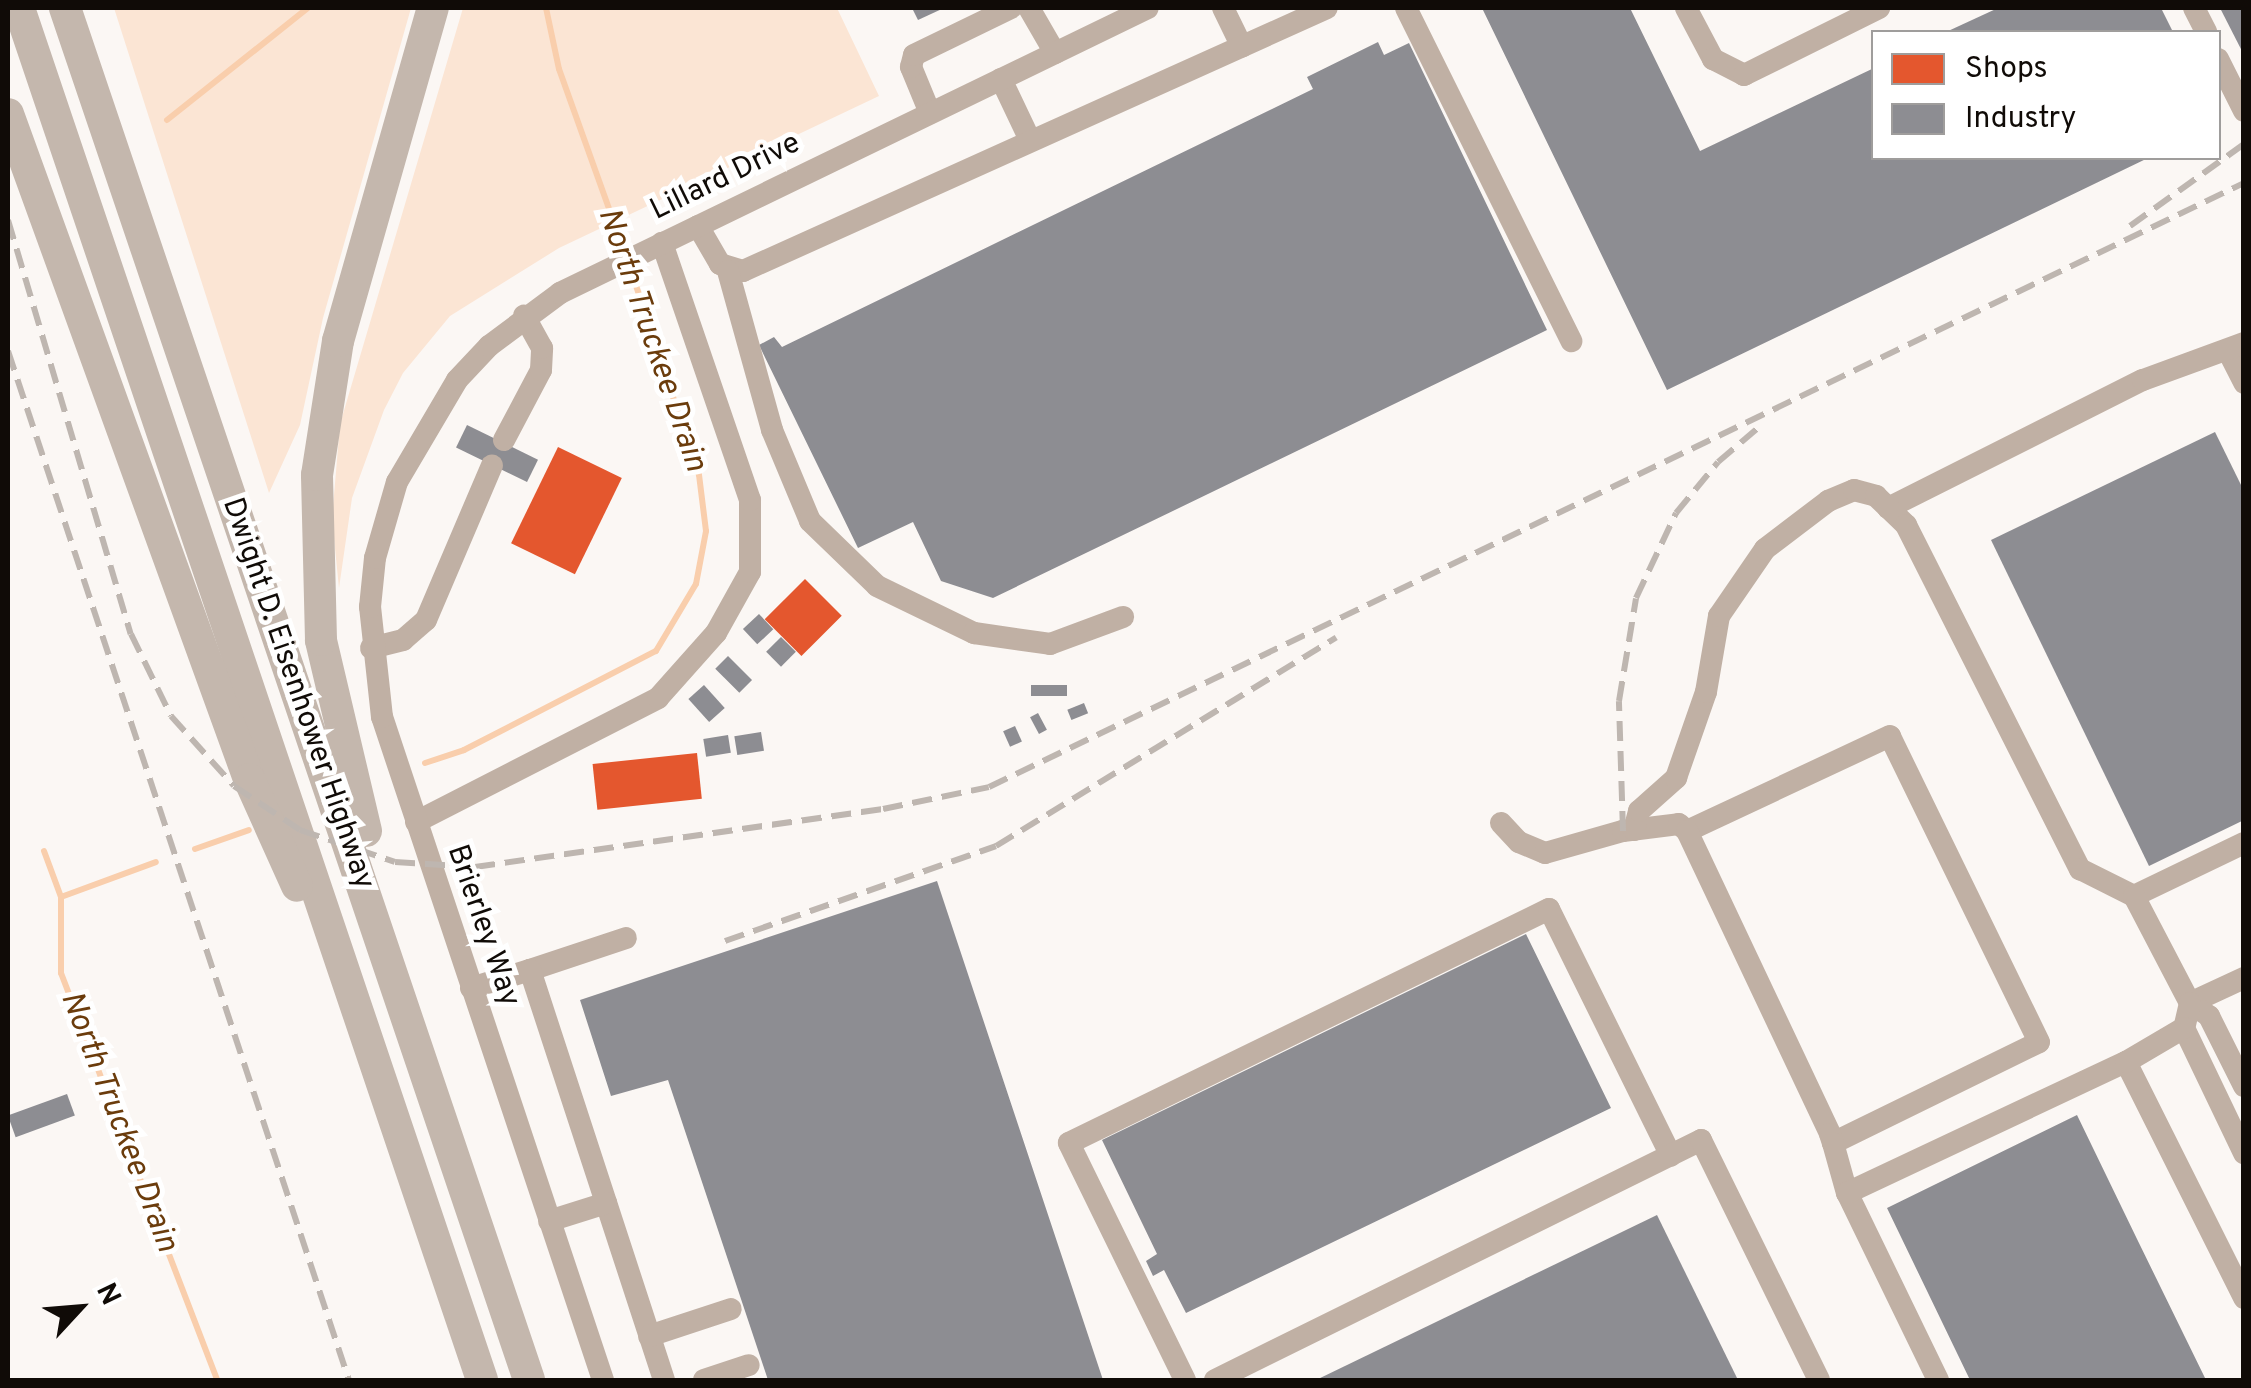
<!DOCTYPE html>
<html>
<head>
<meta charset="utf-8">
<style>
	body { margin:0 }
	#map { position:relative; width:2251px; height:1388px; overflow:hidden; background:#fbf7f4; font-family:Overpass,sans-serif }
	div>[style] { position:absolute }
	.green>* { inset:0; background:#fbe5d4 }
	.shops>* { inset:0; background:#e4572e; transform-origin:0 0 }
	.industry>* { inset:0; background:#8d8d92; transform-origin:0 0 }
	.stream>* { height:6px; margin:-3px; padding:0 3px; transform-origin:3px; border-radius:3px; background:#f9ceac }
	.minor>* { height:22px; margin:-11px; padding:0 11px; transform-origin:11px; border-radius:11px; background:#c0b0a4 }
	.highway>* { height:32px; margin:-16px; padding:0 16px; transform-origin:16px; border-radius:16px; background:#c4b7ad }
	.rail>* { height:6px; margin-top:-3px; transform-origin:0; background:repeating-linear-gradient(90deg,#beb6b0 0 20px,transparent 0 30px) }
	span { translate:-50% -50%; white-space:nowrap; text-align:center; line-height:1.15; -webkit-text-stroke:10px #fff; paint-order:stroke }
	.street-label { font-size:30px; color:#100b07 }
	.water-label { font-size:32px; color:#6b3c0c; font-style:italic }
	.frame { position:absolute; inset:0; border:10px solid #100b07; pointer-events:none }
	.legend { position:absolute; left:1871px; top:30px; width:350px; height:130px; box-sizing:border-box; background:#fff; border:2px solid #9f9d9c; margin:0; padding:12px 18px; list-style:none; font-size:30px; color:#100b07 }
	.legend li { display:flex; align-items:center; gap:20px; height:50px }
	.legend b { width:50px; border:2px solid #9f9d9c }
	.north { position:absolute; left:30px; top:1258px; width:100px; height:100px; -webkit-text-stroke:8px #fff; paint-order:stroke; rotate:64deg; font-size:28px; font-weight:700; line-height:40px; text-align:center; color:#100b07 }
	.north::after { content:''; display:block; margin:auto; width:35px; height:45px; background:#100b07; clip-path:polygon(50% 0,100% 100%,50% 72%,0 100%) }
</style>
</head>
<body>
<div id="map">
	<div class="green">
		<i style="clip-path:polygon(114px 8px,411px 8px,323px 318px,300px 425px,269px 493px)"></i>
		<i style="clip-path:polygon(463px 8px,837px 8px,879px 96px,559px 248px,450px 316px,403px 373px,384px 410px,352px 498px,339px 588px,332px 519px,340px 424px)"></i>
	</div>
	<div class="shops">
		<i style="left:558px;top:447px;width:71px;height:107px;rotate:26deg"></i>
		<i style="left:805px;top:579px;width:52px;height:57px;rotate:45deg"></i>
		<i style="left:697px;top:753px;width:46px;height:105px;rotate:84deg"></i>
	</div>
	<div class="industry">
		<i style="clip-path:polygon(912px 8px,944px 8px,918px 20px)"></i>
		<i style="clip-path:polygon(1482px 8px,1630px 8px,1700px 151px,1874px 68px,1874px 158px,2148px 158px,1667px 390px)"></i>
		<i style="clip-path:polygon(1998px 8px,2161px 8px,2173px 32px,1946px 32px)"></i>
		<i style="clip-path:polygon(2220px 8px,2244px 8px,2244px 55px)"></i>
		<i style="clip-path:polygon(1378px 42px,1384px 55px,1409px 43px,1547px 330px,993px 598px,941px 581px,913px 522px,858px 548px,759px 345px,774px 337px,782px 347px,1313px 89px,1307px 77px)"></i>
		<i style="left:467px;top:425px;width:79px;height:25px;rotate:26deg"></i>
		<i style="clip-path:polygon(2215px 432px,2244px 491px,2244px 820px,2149px 866px,1991px 540px)"></i>
		<i style="left:759px;top:614px;width:21px;height:22px;rotate:47deg"></i>
		<i style="left:781px;top:637px;width:21px;height:21px;rotate:45deg"></i>
		<i style="left:728px;top:656px;width:34px;height:18px;rotate:45deg"></i>
		<i style="left:704px;top:685px;width:31px;height:21px;rotate:48deg"></i>
		<i style="left:1031px;top:685px;width:36px;height:11px"></i>
		<i style="left:1084px;top:703px;width:11px;height:18px;rotate:68deg"></i>
		<i style="left:1038px;top:713px;width:19px;height:9px;rotate:62deg"></i>
		<i style="left:1015px;top:726px;width:17px;height:13px;rotate:66deg"></i>
		<i style="left:761px;top:732px;width:19px;height:27px;rotate:81deg"></i>
		<i style="left:728px;top:735px;width:18px;height:25px;rotate:81deg"></i>
		<i style="clip-path:polygon(937px 881px,1103px 1380px,768px 1380px,668px 1080px,611px 1096px,580px 1000px)"></i>
		<i style="clip-path:polygon(1526px 934px,1611px 1108px,1186px 1313px,1164px 1270px,1153px 1276px,1146px 1261px,1157px 1254px,1102px 1140px)"></i>
		<i style="left:67px;top:1094px;width:23px;height:63px;rotate:70deg"></i>
		<i style="clip-path:polygon(2077px 1115px,2137px 1239px,2206px 1380px,1970px 1380px,1887px 1208px)"></i>
		<i style="clip-path:polygon(1657px 1215px,1738px 1380px,1316px 1380px)"></i>
	</div>
	<div class="stream">
		<i style="left:546px;top:8px;width:62px;rotate:78deg"></i>
		<i style="left:559px;top:69px;width:195px;rotate:70.3deg"></i>
		<i style="left:167px;top:120px;width:180px;rotate:-38.5deg"></i>
		<i style="left:425px;top:763px;width:41px;rotate:-18.4deg"></i>
		<i style="left:464px;top:750px;width:216px;rotate:-27.3deg"></i>
		<i style="left:656px;top:651px;width:78px;rotate:-59.2deg"></i>
		<i style="left:696px;top:584px;width:54px;rotate:-79.3deg"></i>
		<i style="left:706px;top:531px;width:56px;rotate:-97.1deg"></i>
		<i style="left:699px;top:475px;width:221px;rotate:-108.4deg"></i>
		<i style="left:195px;top:849px;width:57px;rotate:-19.4deg"></i>
		<i style="left:44px;top:851px;width:49px;rotate:69.7deg"></i>
		<i style="left:61px;top:897px;width:76px;rotate:90deg"></i>
		<i style="left:61px;top:973px;width:436px;rotate:69deg"></i>
		<i style="left:61px;top:897px;width:101px;rotate:-20.2deg"></i>
	</div>
	<div class="minor">
		<i style="left:1029px;top:8px;width:52px;rotate:60deg"></i>
		<i style="left:1223px;top:8px;width:43px;rotate:64deg"></i>
		<i style="left:1406px;top:8px;width:372px;rotate:63.6deg"></i>
		<i style="left:1686px;top:8px;width:58px;rotate:62.1deg"></i>
		<i style="left:1713px;top:59px;width:35px;rotate:27deg"></i>
		<i style="left:1744px;top:75px;width:151px;rotate:-26.4deg"></i>
		<i style="left:2194px;top:8px;width:27px;rotate:63deg"></i>
		<i style="left:2218px;top:59px;width:58px;rotate:63.4deg"></i>
		<i style="left:1001px;top:79px;width:68px;rotate:64.6deg"></i>
		<i style="left:930px;top:113px;width:50px;rotate:-112.4deg"></i>
		<i style="left:911px;top:67px;width:12px;rotate:-76deg"></i>
		<i style="left:914px;top:55px;width:108px;rotate:-25.9deg"></i>
		<i style="left:698px;top:226px;width:44px;rotate:59.9deg"></i>
		<i style="left:720px;top:264px;width:24px;rotate:17deg"></i>
		<i style="left:743px;top:271px;width:640px;rotate:-24.24deg"></i>
		<i style="left:728px;top:271px;width:165px;rotate:74.5deg"></i>
		<i style="left:772px;top:430px;width:99px;rotate:67.3deg"></i>
		<i style="left:810px;top:521px;width:93px;rotate:44.1deg"></i>
		<i style="left:877px;top:586px;width:108px;rotate:25.9deg"></i>
		<i style="left:974px;top:633px;width:77px;rotate:8.2deg"></i>
		<i style="left:1050px;top:644px;width:78px;rotate:-20.3deg"></i>
		<i style="left:2228px;top:351px;width:36px;rotate:63deg"></i>
		<i style="left:504px;top:440px;width:79px;rotate:-62.1deg"></i>
		<i style="left:541px;top:370px;width:22px;rotate:-87deg"></i>
		<i style="left:542px;top:348px;width:37px;rotate:-119deg"></i>
		<i style="left:1888px;top:508px;width:285px;rotate:-26.7deg"></i>
		<i style="left:2143px;top:380px;width:108px;rotate:-20.1deg"></i>
		<i style="left:371px;top:648px;width:33px;rotate:-14deg"></i>
		<i style="left:403px;top:640px;width:30px;rotate:-41deg"></i>
		<i style="left:426px;top:620px;width:168px;rotate:-66.9deg"></i>
		<i style="left:416px;top:822px;width:272px;rotate:-27.1deg"></i>
		<i style="left:658px;top:698px;width:87px;rotate:-48.3deg"></i>
		<i style="left:716px;top:633px;width:70px;rotate:-60.9deg"></i>
		<i style="left:750px;top:572px;width:72px;rotate:-90deg"></i>
		<i style="left:750px;top:500px;width:272px;rotate:-108.9deg"></i>
		<i style="left:1501px;top:823px;width:26px;rotate:47deg"></i>
		<i style="left:1519px;top:842px;width:28px;rotate:23deg"></i>
		<i style="left:1545px;top:853px;width:81px;rotate:-15.8deg"></i>
		<i style="left:1623px;top:831px;width:56px;rotate:-7.1deg"></i>
		<i style="left:1679px;top:824px;width:11px;rotate:41deg"></i>
		<i style="left:1634px;top:830px;width:20px;rotate:-75deg"></i>
		<i style="left:1639px;top:811px;width:50px;rotate:-41.7deg"></i>
		<i style="left:1676px;top:778px;width:91px;rotate:-70.8deg"></i>
		<i style="left:1706px;top:692px;width:77px;rotate:-80.3deg"></i>
		<i style="left:1719px;top:616px;width:81px;rotate:-55.5deg"></i>
		<i style="left:1765px;top:549px;width:79px;rotate:-37.3deg"></i>
		<i style="left:1828px;top:501px;width:28px;rotate:-23deg"></i>
		<i style="left:1854px;top:490px;width:23px;rotate:15deg"></i>
		<i style="left:1876px;top:496px;width:42px;rotate:44deg"></i>
		<i style="left:1906px;top:525px;width:386px;rotate:63.2deg"></i>
		<i style="left:2080px;top:869px;width:60px;rotate:26.6deg"></i>
		<i style="left:2244px;top:843px;width:122px;rotate:154.3deg"></i>
		<i style="left:2134px;top:896px;width:121px;rotate:62.4deg"></i>
		<i style="left:2190px;top:1003px;width:60px;rotate:-24.8deg"></i>
		<i style="left:530px;top:970px;width:101px;rotate:-18.4deg"></i>
		<i style="left:471px;top:988px;width:62px;rotate:-17deg"></i>
		<i style="left:530px;top:970px;width:431px;rotate:71.9deg"></i>
		<i style="left:2126px;top:1062px;width:264px;rotate:63.4deg"></i>
		<i style="left:2244px;top:1086px;width:78px;rotate:-116.6deg"></i>
		<i style="left:2209px;top:1016px;width:23px;rotate:-146deg"></i>
		<i style="left:2190px;top:1003px;width:26px;rotate:103deg"></i>
		<i style="left:2184px;top:1028px;width:139px;rotate:64.4deg"></i>
		<i style="left:1833px;top:1143px;width:229px;rotate:-26.1deg"></i>
		<i style="left:2039px;top:1042px;width:340px;rotate:-116deg"></i>
		<i style="left:1890px;top:736px;width:224px;rotate:154.9deg"></i>
		<i style="left:1687px;top:831px;width:335px;rotate:64.7deg"></i>
		<i style="left:1830px;top:1134px;width:9px;rotate:72deg"></i>
		<i style="left:1833px;top:1143px;width:52px;rotate:74.4deg"></i>
		<i style="left:549px;top:1221px;width:60px;rotate:-17.5deg"></i>
		<i style="left:649px;top:1336px;width:86px;rotate:-18.2deg"></i>
		<i style="left:603px;top:1380px;width:699px;rotate:-108.43deg"></i>
		<i style="left:382px;top:717px;width:111px;rotate:-96.2deg"></i>
		<i style="left:370px;top:607px;width:49px;rotate:-84.2deg"></i>
		<i style="left:375px;top:558px;width:79px;rotate:-73.9deg"></i>
		<i style="left:397px;top:482px;width:118px;rotate:-59.5deg"></i>
		<i style="left:457px;top:380px;width:47px;rotate:-46.7deg"></i>
		<i style="left:489px;top:346px;width:89px;rotate:-36.7deg"></i>
		<i style="left:560px;top:293px;width:653px;rotate:-25.86deg"></i>
		<i style="left:704px;top:1380px;width:47px;rotate:-18.4deg"></i>
		<i style="left:1185px;top:1380px;width:264px;rotate:-116.1deg"></i>
		<i style="left:1069px;top:1143px;width:534px;rotate:-25.99deg"></i>
		<i style="left:1549px;top:909px;width:275px;rotate:63.7deg"></i>
		<i style="left:1215px;top:1380px;width:542px;rotate:-26.28deg"></i>
		<i style="left:1701px;top:1140px;width:267px;rotate:63.8deg"></i>
		<i style="left:1938px;top:1380px;width:208px;rotate:-115.9deg"></i>
		<i style="left:1847px;top:1193px;width:308px;rotate:-25.2deg"></i>
		<i style="left:2126px;top:1062px;width:67px;rotate:-30.4deg"></i>
	</div>
	<div class="highway">
		<i style="left:19px;top:8px;width:1448px;rotate:71.35deg"></i>
		<i style="left:65px;top:8px;width:1448px;rotate:71.31deg"></i>
		<i style="left:8px;top:114px;width:707px;rotate:70.08deg"></i>
		<i style="left:249px;top:779px;width:117px;rotate:65.8deg"></i>
		<i style="left:366px;top:831px;width:196px;rotate:-103.3deg"></i>
		<i style="left:321px;top:640px;width:165px;rotate:-91.4deg"></i>
		<i style="left:317px;top:475px;width:136px;rotate:-81.1deg"></i>
		<i style="left:338px;top:341px;width:346px;rotate:-74.1deg"></i>
	</div>
	<div class="rail">
		<i style="left:8px;top:220px;width:432px;rotate:73.5deg"></i>
		<i style="left:131px;top:634px;width:91px;rotate:64deg"></i>
		<i style="left:171px;top:716px;width:94px;rotate:48deg"></i>
		<i style="left:234px;top:786px;width:79px;rotate:33.7deg"></i>
		<i style="left:300px;top:830px;width:100px;rotate:18.6deg"></i>
		<i style="left:395px;top:862px;width:80px;rotate:3.6deg"></i>
		<i style="left:475px;top:867px;width:412px;rotate:-8.1deg"></i>
		<i style="left:883px;top:809px;width:108px;rotate:-11.7deg"></i>
		<i style="left:989px;top:787px;width:1393px;rotate:-25.7deg"></i>
		<i style="left:2130px;top:226px;width:140px;rotate:-35.7deg"></i>
		<i style="left:8px;top:351px;width:1084px;rotate:71.67deg"></i>
		<i style="left:1623px;top:831px;width:130px;rotate:-91.8deg"></i>
		<i style="left:1619px;top:701px;width:104px;rotate:-80.6deg"></i>
		<i style="left:1636px;top:598px;width:94px;rotate:-64.8deg"></i>
		<i style="left:1676px;top:513px;width:66px;rotate:-50.5deg"></i>
		<i style="left:1718px;top:462px;width:54px;rotate:-40.5deg"></i>
		<i style="left:725px;top:941px;width:287px;rotate:-19.3deg"></i>
		<i style="left:996px;top:846px;width:399px;rotate:-31.5deg"></i>
	</div>
	<div class="street-label">
		<span style="left:726px;top:178px;rotate:-26deg">Lillard Drive</span>
		<span style="left:297px;top:694px;rotate:71deg">Dwight D. Eisenhower Highway</span>
		<span style="left:482px;top:926px;rotate:71deg">Brierley Way</span>
	</div>
	<div class="water-label">
		<span style="left:651px;top:340px;rotate:71deg">North Truckee Drain</span>
		<span style="left:118px;top:1122px;rotate:69deg">North Truckee Drain</span>
	</div>
	<div class="frame"></div>
	<ul class="legend">
	<li><b style="height:28px;background:#e4572e"></b>Shops</li>
	<li><b style="height:28px;background:#8d8d92"></b>Industry</li>
	</ul>
	<div class="north">N</div>
</div>
</body>
</html>
